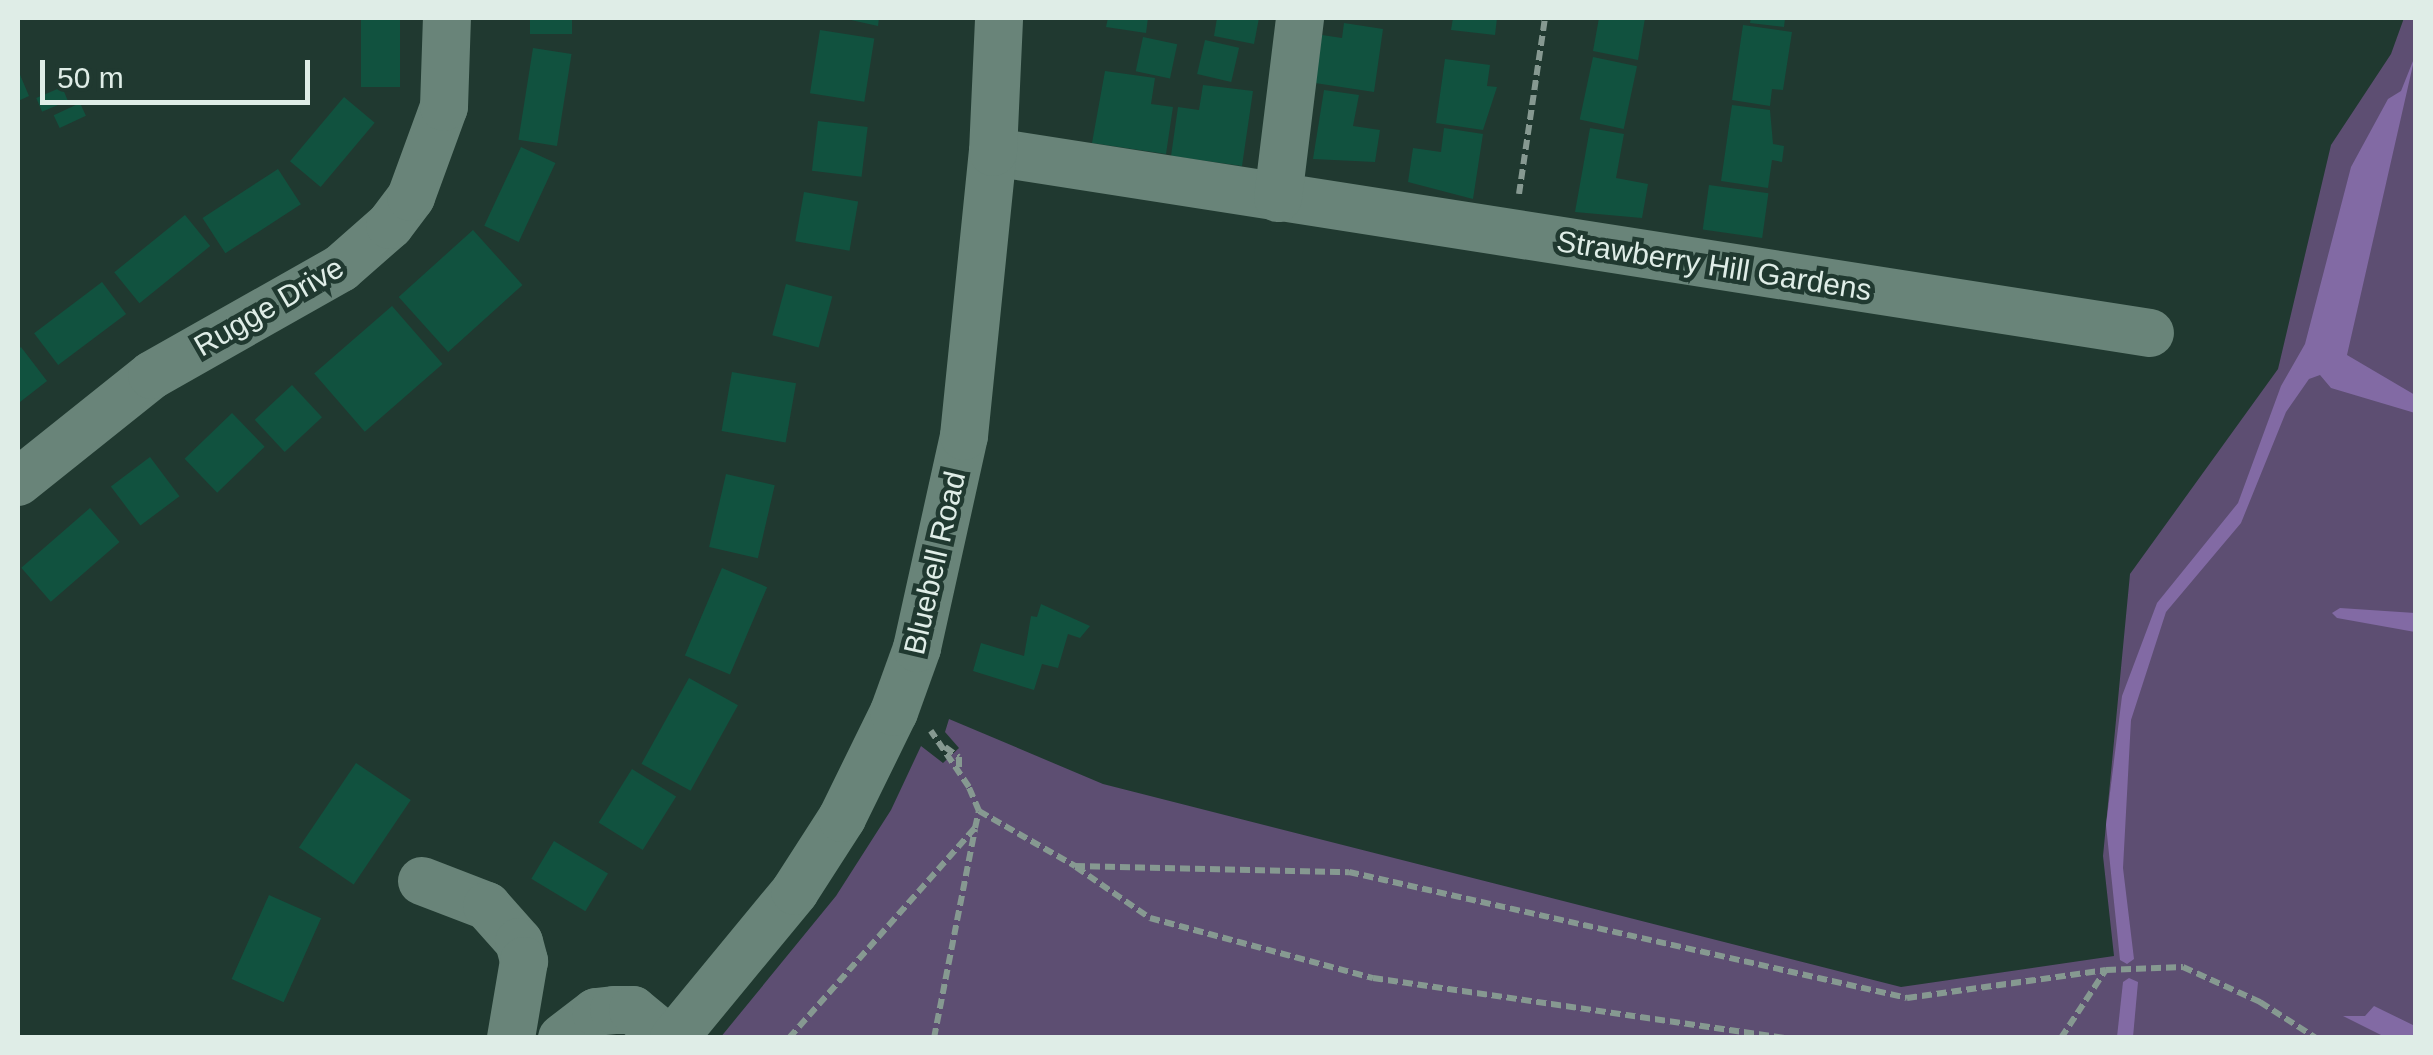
<!DOCTYPE html>
<html>
<head>
<meta charset="utf-8">
<style>
	body { margin:0 }
	#map { position:relative; width:2433px; height:1055px; overflow:hidden; background:#203930; font-family:Arial,sans-serif }
	div>[style] { position:absolute }
	.green>* { inset:0; background:#5d4e72 }
	.water>* { inset:0; background:#826aa4 }
	.building>* { inset:0; background:#11523f; transform-origin:0 0 }
	.path>* { height:6px; margin-top:-3px; transform-origin:0; background:repeating-linear-gradient(90deg,#869991 0 10px,transparent 0 15px) }
	.minor>* { height:48px; margin:-24px; padding:0 24px; transform-origin:24px; border-radius:24px; background:#698479 }
	span { translate:-50% -50%; white-space:nowrap; text-align:center; line-height:1.15; -webkit-text-stroke:9px #203930; paint-order:stroke }
	.street-label { font-size:30px; color:#dfede7 }
	.frame { position:absolute; inset:0; border:20px solid #dfede7; pointer-events:none }
	.scale { position:absolute; left:40px; top:60px; width:270px; height:45px; box-sizing:border-box; border:5px solid #dfede7; border-top:0; padding-left:12px; font-size:30px; line-height:35px; white-space:nowrap; color:#dfede7; -webkit-text-stroke:8px #203930; paint-order:stroke }
</style>
</head>
<body>
<div id="map">
	<div class="green">
		<i style="clip-path:polygon(2404px 18px,2415px 18px,2415px 1037px,720px 1038px,836px 896px,891px 810px,921px 746px,943px 763px,959px 748px,945px 732px,949px 719px,1103px 784px,1901px 987px,2114px 956px,2103px 856px,2130px 574px,2278px 369px,2331px 145px,2391px 54px)"></i>
	</div>
	<div class="water">
		<i style="clip-path:polygon(2415px 56px,2347px 355px,2415px 395px,2415px 413px,2331px 388px,2320px 375px,2309px 379px,2286px 412px,2241px 523px,2166px 612px,2131px 720px,2123px 868px,2134px 959px,2127px 964px,2120px 960px,2106px 825px,2122px 696px,2157px 603px,2238px 503px,2281px 386px,2305px 344px,2351px 167px,2388px 99px,2401px 91px)"></i>
		<i style="clip-path:polygon(2340px 608px,2415px 613px,2415px 632px,2337px 618px,2332px 613px)"></i>
		<i style="clip-path:polygon(2129px 978px,2138px 982px,2133px 1037px,2117px 1037px,2123px 982px)"></i>
		<i style="clip-path:polygon(2374px 1006px,2415px 1026px,2415px 1037px,2385px 1037px,2343px 1016px,2365px 1016px)"></i>
	</div>
	<div class="building">
		<i style="left:361px;top:18px;width:39px;height:69px"></i>
		<i style="left:530px;top:18px;width:42px;height:16px"></i>
		<i style="clip-path:polygon(842px 18px,879px 18px,878px 26px)"></i>
		<i style="clip-path:polygon(1108px 18px,1148px 18px,1146px 33px,1106px 27px)"></i>
		<i style="clip-path:polygon(1217px 18px,1259px 18px,1254px 44px,1214px 36px)"></i>
		<i style="clip-path:polygon(1453px 18px,1497px 18px,1495px 35px,1451px 30px)"></i>
		<i style="clip-path:polygon(1599px 18px,1645px 18px,1638px 60px,1593px 51px)"></i>
		<i style="clip-path:polygon(1751px 18px,1785px 18px,1784px 27px,1750px 23px)"></i>
		<i style="clip-path:polygon(1344px 23px,1383px 29px,1374px 92px,1315px 83px,1322px 35px,1342px 38px)"></i>
		<i style="clip-path:polygon(1743px 25px,1792px 32px,1783px 90px,1772px 89px,1770px 106px,1732px 100px)"></i>
		<i style="left:820px;top:30px;width:55px;height:64px;rotate:9deg"></i>
		<i style="left:1143px;top:37px;width:35px;height:35px;rotate:12deg"></i>
		<i style="left:1205px;top:40px;width:35px;height:35px;rotate:13deg"></i>
		<i style="left:533px;top:48px;width:39px;height:93px;rotate:9deg"></i>
		<i style="left:1593px;top:57px;width:45px;height:64px;rotate:12deg"></i>
		<i style="clip-path:polygon(1445px 59px,1490px 65px,1487px 86px,1497px 87px,1483px 130px,1436px 123px)"></i>
		<i style="clip-path:polygon(18px 70px,29px 96px,18px 101px)"></i>
		<i style="clip-path:polygon(1105px 71px,1155px 78px,1151px 104px,1173px 107px,1166px 154px,1092px 143px)"></i>
		<i style="clip-path:polygon(1203px 85px,1253px 91px,1242px 166px,1171px 156px,1178px 107px,1199px 110px)"></i>
		<i style="left:62px;top:87px;width:15px;height:28px;rotate:67deg"></i>
		<i style="clip-path:polygon(1324px 90px,1359px 95px,1353px 126px,1380px 130px,1375px 162px,1313px 159px)"></i>
		<i style="left:344px;top:97px;width:40px;height:84px;rotate:40deg"></i>
		<i style="left:80px;top:103px;width:14px;height:29px;rotate:65deg"></i>
		<i style="clip-path:polygon(1732px 105px,1770px 110px,1773px 144px,1784px 146px,1782px 162px,1772px 160px,1768px 188px,1721px 181px)"></i>
		<i style="left:818px;top:121px;width:50px;height:50px;rotate:7deg"></i>
		<i style="clip-path:polygon(1444px 128px,1483px 134px,1473px 199px,1408px 182px,1413px 148px,1441px 152px)"></i>
		<i style="clip-path:polygon(1590px 128px,1624px 134px,1616px 178px,1648px 184px,1642px 218px,1575px 212px)"></i>
		<i style="left:521px;top:147px;width:38px;height:87px;rotate:25deg"></i>
		<i style="left:278px;top:169px;width:42px;height:90px;rotate:57deg"></i>
		<i style="left:1709px;top:185px;width:60px;height:45px;rotate:8deg"></i>
		<i style="left:804px;top:192px;width:55px;height:50px;rotate:10deg"></i>
		<i style="left:185px;top:215px;width:40px;height:91px;rotate:51deg"></i>
		<i style="left:473px;top:230px;width:74px;height:100px;rotate:48deg"></i>
		<i style="left:102px;top:282px;width:40px;height:85px;rotate:53deg"></i>
		<i style="left:786px;top:284px;width:48px;height:53px;rotate:15deg"></i>
		<i style="left:392px;top:306px;width:77px;height:103px;rotate:49deg"></i>
		<i style="clip-path:polygon(21px 347px,47px 381px,20px 402px,18px 350px)"></i>
		<i style="left:732px;top:372px;width:65px;height:60px;rotate:10deg"></i>
		<i style="left:292px;top:385px;width:44px;height:51px;rotate:47deg"></i>
		<i style="left:232px;top:413px;width:47px;height:66px;rotate:46deg"></i>
		<i style="left:150px;top:457px;width:49px;height:49px;rotate:53deg"></i>
		<i style="left:726px;top:474px;width:50px;height:75px;rotate:13deg"></i>
		<i style="left:90px;top:508px;width:45px;height:91px;rotate:49deg"></i>
		<i style="left:722px;top:568px;width:49px;height:95px;rotate:23deg"></i>
		<i style="clip-path:polygon(1041px 604px,1090px 626px,1080px 638px,1068px 634px,1058px 668px,1042px 664px,1034px 690px,973px 671px,981px 643px,1024px 656px,1031px 616px,1037px 617px)"></i>
		<i style="left:689px;top:678px;width:56px;height:98px;rotate:29deg"></i>
		<i style="left:356px;top:763px;width:66px;height:102px;rotate:34deg"></i>
		<i style="left:632px;top:769px;width:52px;height:63px;rotate:32deg"></i>
		<i style="left:554px;top:841px;width:63px;height:44px;rotate:31deg"></i>
		<i style="left:269px;top:895px;width:57px;height:92px;rotate:24deg"></i>
	</div>
	<div class="path">
		<i style="left:1519px;top:194px;width:178px;rotate:-81.6deg"></i>
		<i style="left:945px;top:747px;width:17px;rotate:36deg"></i>
		<i style="left:959px;top:757px;width:10px;rotate:90deg"></i>
		<i style="left:979px;top:811px;width:111px;rotate:29.8deg"></i>
		<i style="left:1075px;top:866px;width:274px;rotate:1.3deg"></i>
		<i style="left:1349px;top:872px;width:572px;rotate:12.72deg"></i>
		<i style="left:1907px;top:998px;width:201px;rotate:-8deg"></i>
		<i style="left:2106px;top:970px;width:77px;rotate:-2.2deg"></i>
		<i style="left:2183px;top:967px;width:85px;rotate:24.4deg"></i>
		<i style="left:2260px;top:1002px;width:67px;rotate:32.7deg"></i>
		<i style="left:1076px;top:867px;width:90px;rotate:34.6deg"></i>
		<i style="left:1150px;top:918px;width:231px;rotate:15.1deg"></i>
		<i style="left:1373px;top:978px;width:416px;rotate:8.3deg"></i>
		<i style="left:789px;top:1038px;width:281px;rotate:-48.5deg"></i>
		<i style="left:975px;top:828px;width:17px;rotate:-77deg"></i>
		<i style="left:979px;top:811px;width:26px;rotate:-113deg"></i>
		<i style="left:969px;top:787px;width:68px;rotate:-124.2deg"></i>
		<i style="left:934px;top:1038px;width:213px;rotate:-78.9deg"></i>
		<i style="left:2061px;top:1038px;width:80px;rotate:-56.7deg"></i>
	</div>
	<div class="minor">
		<i style="left:993px;top:152px;width:1171px;rotate:8.89deg"></i>
		<i style="left:1278px;top:198px;width:181px;rotate:-83deg"></i>
		<i style="left:18px;top:482px;width:171px;rotate:-38.6deg"></i>
		<i style="left:152px;top:375px;width:217px;rotate:-29.5deg"></i>
		<i style="left:341px;top:268px;width:65px;rotate:-41.3deg"></i>
		<i style="left:390px;top:225px;width:35px;rotate:-53deg"></i>
		<i style="left:411px;top:197px;width:96px;rotate:-69.9deg"></i>
		<i style="left:444px;top:107px;width:89px;rotate:-88.1deg"></i>
		<i style="left:422px;top:881px;width:70px;rotate:21deg"></i>
		<i style="left:487px;top:906px;width:48px;rotate:48.4deg"></i>
		<i style="left:519px;top:942px;width:20px;rotate:75deg"></i>
		<i style="left:524px;top:961px;width:78px;rotate:99.6deg"></i>
		<i style="left:562px;top:1038px;width:43px;rotate:-37.4deg"></i>
		<i style="left:596px;top:1012px;width:18px;rotate:-6deg"></i>
		<i style="left:614px;top:1010px;width:19px"></i>
		<i style="left:633px;top:1010px;width:44px;rotate:39.5deg"></i>
		<i style="left:674px;top:1038px;width:190px;rotate:-50.5deg"></i>
		<i style="left:795px;top:891px;width:87px;rotate:-57.2deg"></i>
		<i style="left:842px;top:818px;width:118px;rotate:-63.9deg"></i>
		<i style="left:894px;top:712px;width:68px;rotate:-70.2deg"></i>
		<i style="left:917px;top:648px;width:217px;rotate:-77.5deg"></i>
		<i style="left:964px;top:436px;width:285px;rotate:-84.2deg"></i>
		<i style="left:993px;top:152px;width:134px;rotate:-87.4deg"></i>
	</div>
	<div class="street-label">
		<span style="left:1714px;top:266px;rotate:9deg">Strawberry Hill Gardens</span>
		<span style="left:269px;top:307px;rotate:-30deg">Rugge Drive</span>
		<span style="left:935px;top:563px;rotate:-77deg">Bluebell Road</span>
	</div>
	<div class="frame"></div>
	<div class="scale">50 m</div>
</div>
</body>
</html>
